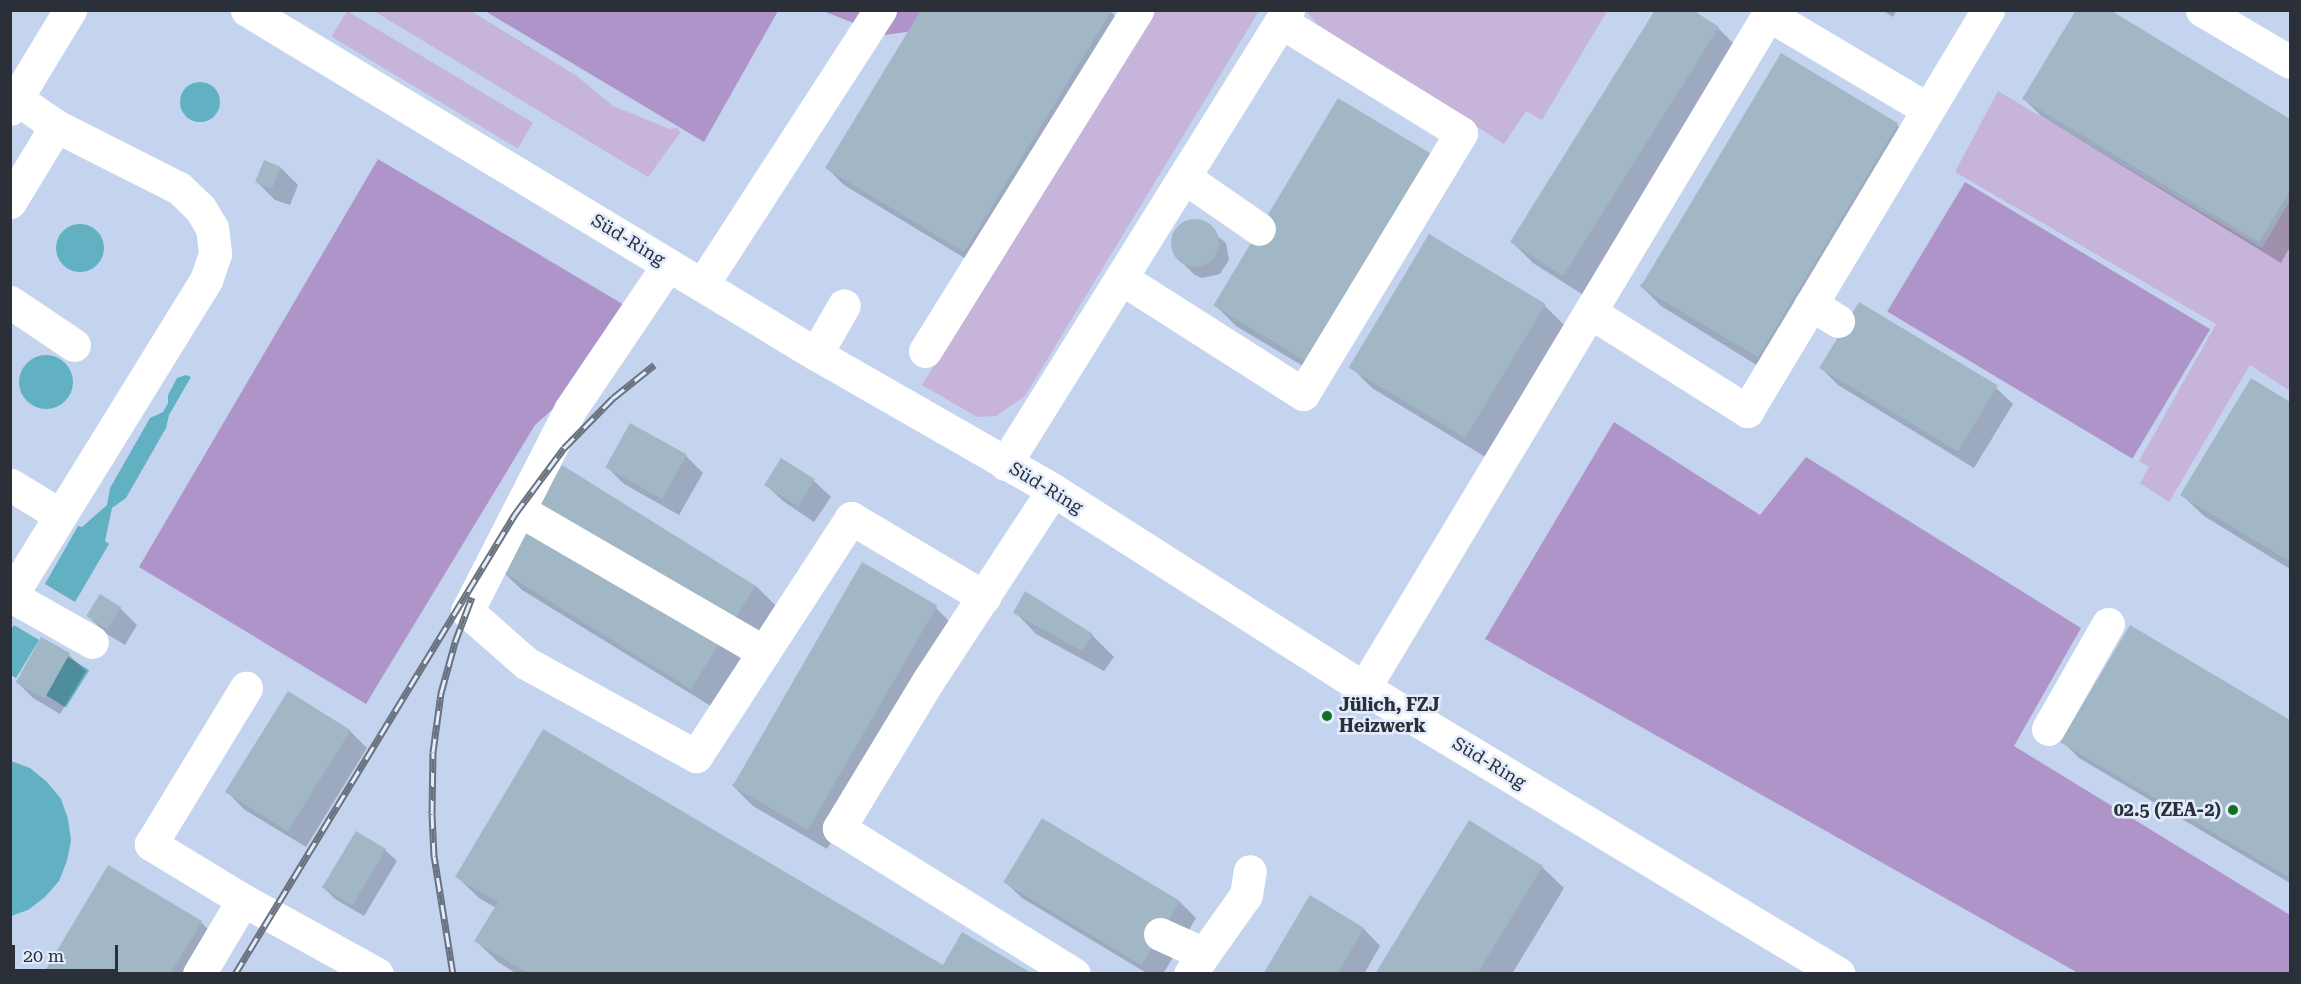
<!DOCTYPE html>
<html>
<head>
<meta charset="utf-8">
<style>
	body { margin:0 }
	#map { position:relative; width:2301px; height:984px; overflow:hidden; background:#d3dff4; font-family:"Roboto Serif",serif }
	div>[style] { position:absolute }
	.built>* { inset:0; background:#c4d4ef; transform-origin:0 0 }
	.green>* { inset:0; background:#c7b4da; transform-origin:0 0 }
	.forest>* { inset:0; background:#af94c9; transform-origin:0 0 }
	.water>* { inset:0; background:#62b1c3; transform-origin:0 0 }
	.round { border-radius:50% }
	.shadow>* { inset:0; background:#0003 }
	.building>* { inset:0; background:#a2b7c6; transform-origin:0 0 }
	.minor>* { height:33px; margin:-16.5px; padding:0 16.5px; transform-origin:16.5px; border-radius:16.5px; background:#fff }
	.rail>* { height:7px; margin-top:-3.5px; transform-origin:0; background:repeating-linear-gradient(90deg,#e2ecfd 0 14px,#6b727f 0 28px); box-sizing:border-box; border-block:2px solid #6b727f }
	.dots>* { width:16px; height:16px; translate:-50% -50%; box-sizing:border-box; border:3px solid #e2ecfd; border-radius:50% }
	span { translate:-50% -50%; white-space:nowrap; text-align:center; line-height:1.15; -webkit-text-stroke:5px #e2ecfd; paint-order:stroke }
	.street-label { font-size:18px; color:#2b3038 }
	.poi-label { font-size:18px; color:#2b3038; font-weight:700 }
	.left { translate:0 -50%; text-align:left }
	.right { translate:-100% -50%; text-align:right }
	.frame { position:absolute; inset:0; border:12px solid #2b3038; pointer-events:none }
	.scale { position:absolute; left:12px; top:945px; width:106px; height:27px; box-sizing:border-box; border:3px solid #2b3038; border-top:0; padding-left:8px; font-size:18px; line-height:21px; white-space:nowrap; color:#2b3038; -webkit-text-stroke:4px #e2ecfd; paint-order:stroke }
</style>
</head>
<body>
<div id="map">
	<div class="built">
		<i style="left:10px;top:11px;width:2280px;height:962px"></i>
	</div>
	<div class="green">
		<i style="left:347px;top:11px;width:217px;height:30px;rotate:31deg"></i>
		<i style="clip-path:polygon(374px 11px,471px 11px,577px 76px,613px 106px,670px 129px,678px 128px,680px 133px,648px 177px)"></i>
		<i style="clip-path:polygon(1154px 11px,1259px 11px,1025px 396px,996px 416px,977px 417px,922px 385px)"></i>
		<i style="clip-path:polygon(1306px 11px,1607px 11px,1542px 120px,1526px 111px,1504px 144px,1317px 24px)"></i>
		<i style="clip-path:polygon(1998px 91px,2262px 248px,2290px 200px,2290px 391px,2250px 365px,2169px 502px,2140px 483px,2149px 467px,2139px 461px,2216px 324px,1955px 172px)"></i>
	</div>
	<div class="forest">
		<i style="clip-path:polygon(485px 11px,778px 11px,704px 142px)"></i>
		<i style="clip-path:polygon(823px 11px,955px 11px,930px 29px,884px 35px)"></i>
		<i style="clip-path:polygon(378px 159px,631px 309px,590px 376px,535px 425px,366px 704px,139px 567px)"></i>
		<i style="left:1965px;top:182px;width:286px;height:151px;rotate:31deg"></i>
		<i style="clip-path:polygon(1614px 422px,1760px 515px,1806px 457px,2081px 628px,2014px 746px,2290px 915px,2290px 973px,2078px 973px,1485px 639px)"></i>
	</div>
	<div class="water">
		<i class="round" style="left:180px;top:82px;width:40px;height:40px"></i>
		<i class="round" style="left:56px;top:224px;width:48px;height:48px"></i>
		<i class="round" style="left:19px;top:355px;width:54px;height:54px"></i>
		<i style="clip-path:polygon(186px 375px,191px 377px,169px 415px,166px 428px,126px 498px,112px 508px,105px 541px,109px 544px,75px 602px,45px 584px,78px 526px,82px 527px,107px 505px,110px 488px,150px 418px,163px 412px,168px 403px,168px 395px,177px 378px)"></i>
		<i style="clip-path:polygon(14px 625px,39px 640px,16px 678px,11px 675px,10px 631px)"></i>
		<i style="left:68px;top:657px;width:25px;height:44px;rotate:32deg"></i>
		<i style="clip-path:polygon(11px 761px,30px 768px,47px 782px,61px 799px,68px 819px,71px 840px,67px 861px,59px 881px,45px 897px,28px 910px,11px 916px)"></i>
	</div>
	<div class="shadow">
		<i style="clip-path:polygon(1882px 10px,1897px 10px,1893px 17px)"></i>
		<i style="clip-path:polygon(2107px 10px,2290px 121px,2290px 247px,2281px 263px,2041px 116px,2024px 99px)"></i>
		<i style="clip-path:polygon(1111px 12px,1128px 29px,981px 268px,844px 185px,827px 168px)"></i>
		<i style="clip-path:polygon(1718px 28px,1739px 49px,1585px 296px,1533px 263px,1512px 242px)"></i>
		<i style="clip-path:polygon(1338px 100px,1328px 381px,1236px 326px,1215px 305px)"></i>
		<i style="clip-path:polygon(1897px 125px,1919px 147px,1776px 377px,1661px 306px,1640px 285px)"></i>
		<i style="clip-path:polygon(281px 168px,298px 185px,290px 205px,275px 200px,258px 183px)"></i>
		<i style="clip-path:polygon(1199px 221px,1226px 243px,1229px 260px,1220px 274px,1202px 278px,1195px 275px,1175px 256px,1172px 239px,1182px 225px)"></i>
		<i style="clip-path:polygon(1430px 237px,1545px 306px,1566px 327px,1487px 458px,1372px 388px,1350px 366px)"></i>
		<i style="clip-path:polygon(1860px 304px,1996px 388px,2013px 404px,1974px 468px,1838px 385px,1821px 368px)"></i>
		<i style="clip-path:polygon(2252px 380px,2290px 404px,2290px 569px,2204px 516px,2182px 495px)"></i>
		<i style="clip-path:polygon(686px 456px,703px 473px,679px 515px,624px 484px,607px 467px)"></i>
		<i style="clip-path:polygon(814px 481px,831px 497px,814px 522px,783px 501px,766px 485px)"></i>
		<i style="clip-path:polygon(500px 569px,755px 585px,776px 606px,714px 708px,522px 590px)"></i>
		<i style="clip-path:polygon(1025px 593px,1092px 635px,1114px 657px,1104px 671px,1036px 634px,1015px 612px)"></i>
		<i style="clip-path:polygon(120px 608px,137px 625px,125px 645px,105px 633px,88px 616px)"></i>
		<i style="clip-path:polygon(936px 608px,957px 629px,827px 849px,753px 806px,732px 785px)"></i>
		<i style="clip-path:polygon(2130px 627px,2290px 722px,2290px 883px,2079px 758px,2062px 741px)"></i>
		<i style="clip-path:polygon(69px 655px,86px 671px,60px 714px,33px 698px,16px 681px)"></i>
		<i style="clip-path:polygon(350px 731px,367px 748px,306px 847px,245px 810px,228px 793px)"></i>
		<i style="clip-path:polygon(385px 850px,397px 861px,364px 916px,335px 899px,324px 888px)"></i>
		<i style="clip-path:polygon(1542px 867px,1564px 888px,1512px 974px,1377px 974px)"></i>
		<i style="clip-path:polygon(457px 877px,944px 967px,1030px 974px,517px 974px,498px 962px,476px 941px,496px 908px,479px 898px)"></i>
		<i style="clip-path:polygon(1005px 882px,1179px 901px,1196px 918px,1163px 974px,1148px 974px,1022px 898px)"></i>
		<i style="clip-path:polygon(1310px 897px,1364px 929px,1380px 946px,1364px 974px,1265px 974px)"></i>
		<i style="clip-path:polygon(201px 922px,222px 944px,204px 974px,45px 974px)"></i>
	</div>
	<div class="building">
		<i style="clip-path:polygon(921px 10px,1112px 10px,964px 252px,825px 168px)"></i>
		<i style="clip-path:polygon(1655px 10px,1693px 10px,1719px 27px,1563px 276px,1510px 242px)"></i>
		<i style="clip-path:polygon(2076px 10px,2110px 10px,2290px 119px,2290px 191px,2259px 242px,2022px 99px)"></i>
		<i style="left:1781px;top:53px;width:137px;height:273px;rotate:31deg"></i>
		<i style="left:1338px;top:98px;width:108px;height:242px;rotate:31deg"></i>
		<i style="left:264px;top:160px;width:18px;height:24px;rotate:22deg"></i>
		<i class="round" style="left:1171px;top:219px;width:48px;height:48px"></i>
		<i style="left:1429px;top:234px;width:136px;height:156px;rotate:31deg"></i>
		<i style="left:1859px;top:302px;width:162px;height:77px;rotate:31deg"></i>
		<i style="clip-path:polygon(2251px 378px,2290px 402px,2290px 562px,2180px 495px)"></i>
		<i style="left:630px;top:423px;width:65px;height:51px;rotate:29deg"></i>
		<i style="left:781px;top:458px;width:40px;height:32px;rotate:32deg"></i>
		<i style="left:562px;top:465px;width:228px;height:122px;rotate:32deg"></i>
		<i style="left:862px;top:562px;width:87px;height:259px;rotate:30deg"></i>
		<i style="clip-path:polygon(1025px 591px,1093px 634px,1082px 651px,1013px 613px)"></i>
		<i style="left:100px;top:594px;width:25px;height:26px;rotate:32deg"></i>
		<i style="clip-path:polygon(2130px 625px,2290px 720px,2290px 878px,2060px 742px)"></i>
		<i style="left:41px;top:637px;width:33px;height:52px;rotate:29deg"></i>
		<i style="left:288px;top:691px;width:74px;height:119px;rotate:32deg"></i>
		<i style="clip-path:polygon(543px 729px,943px 965px,962px 932px,1033px 974px,529px 974px,474px 941px,498px 902px,455px 877px)"></i>
		<i style="left:1042px;top:818px;width:161px;height:75px;rotate:31deg"></i>
		<i style="clip-path:polygon(1469px 820px,1543px 866px,1477px 974px,1375px 974px)"></i>
		<i style="left:356px;top:831px;width:35px;height:66px;rotate:31deg"></i>
		<i style="clip-path:polygon(108px 865px,202px 921px,170px 974px,43px 974px)"></i>
		<i style="clip-path:polygon(1310px 895px,1364px 928px,1337px 974px,1263px 974px)"></i>
	</div>
	<div class="minor">
		<i style="left:247px;top:10px;width:665px;rotate:31.16deg"></i>
		<i style="left:816px;top:354px;width:273px;rotate:29.8deg"></i>
		<i style="left:1053px;top:490px;width:369px;rotate:32.5deg"></i>
		<i style="left:1364px;top:688px;width:554px;rotate:31.05deg"></i>
		<i style="left:2202px;top:10px;width:102px;rotate:30.6deg"></i>
		<i style="left:1769px;top:15px;width:184px;rotate:30.7deg"></i>
		<i style="left:10px;top:94px;width:56px;rotate:34.8deg"></i>
		<i style="left:56px;top:126px;width:138px;rotate:26.8deg"></i>
		<i style="left:179px;top:188px;width:29px;rotate:44deg"></i>
		<i style="left:200px;top:208px;width:23px;rotate:59deg"></i>
		<i style="left:212px;top:228px;width:26px;rotate:83deg"></i>
		<i style="left:215px;top:254px;width:28px;rotate:109deg"></i>
		<i style="left:206px;top:280px;width:373px;rotate:121.7deg"></i>
		<i style="left:10px;top:109px;width:116px;rotate:-58.8deg"></i>
		<i style="left:1184px;top:177px;width:91px;rotate:34.7deg"></i>
		<i style="left:10px;top:202px;width:89px;rotate:-58.8deg"></i>
		<i style="left:668px;top:265px;width:175px;rotate:124.1deg"></i>
		<i style="left:570px;top:410px;width:226px;rotate:117.1deg"></i>
		<i style="left:467px;top:611px;width:79px;rotate:41.4deg"></i>
		<i style="left:526px;top:663px;width:194px;rotate:28.7deg"></i>
		<i style="left:696px;top:756px;width:284px;rotate:-56.9deg"></i>
		<i style="left:851px;top:518px;width:155px;rotate:30.7deg"></i>
		<i style="left:1121px;top:278px;width:216px;rotate:32.5deg"></i>
		<i style="left:1303px;top:394px;width:305px;rotate:-58.8deg"></i>
		<i style="left:1461px;top:133px;width:211px;rotate:-148.3deg"></i>
		<i style="left:702px;top:285px;width:328px;rotate:-57.1deg"></i>
		<i style="left:10px;top:302px;width:77px;rotate:33.9deg"></i>
		<i style="left:1811px;top:304px;width:32px;rotate:32deg"></i>
		<i style="left:1590px;top:312px;width:186px;rotate:32.2deg"></i>
		<i style="left:1747px;top:411px;width:468px;rotate:-59deg"></i>
		<i style="left:925px;top:351px;width:402px;rotate:-58.1deg"></i>
		<i style="left:816px;top:354px;width:56px;rotate:-60.3deg"></i>
		<i style="left:1005px;top:464px;width:535px;rotate:-58.06deg"></i>
		<i style="left:11px;top:485px;width:57px;rotate:31.5deg"></i>
		<i style="left:1053px;top:490px;width:228px;rotate:123.2deg"></i>
		<i style="left:928px;top:681px;width:172px;rotate:121.2deg"></i>
		<i style="left:839px;top:828px;width:277px;rotate:31.9deg"></i>
		<i style="left:519px;top:510px;width:283px;rotate:30.1deg"></i>
		<i style="left:11px;top:596px;width:93px;rotate:29.6deg"></i>
		<i style="left:1364px;top:688px;width:791px;rotate:-59.02deg"></i>
		<i style="left:2048px;top:729px;width:121px;rotate:-60.3deg"></i>
		<i style="left:243px;top:900px;width:108px;rotate:-148.7deg"></i>
		<i style="left:151px;top:844px;width:183px;rotate:-58.7deg"></i>
		<i style="left:1160px;top:934px;width:48px;rotate:24.4deg"></i>
		<i style="left:1204px;top:954px;width:24px;rotate:125deg"></i>
		<i style="left:1204px;top:954px;width:72px;rotate:-54.6deg"></i>
		<i style="left:1246px;top:895px;width:24px;rotate:-81deg"></i>
		<i style="left:199px;top:974px;width:86px;rotate:-59.3deg"></i>
		<i style="left:243px;top:900px;width:153px;rotate:28.9deg"></i>
	</div>
	<div class="rail">
		<i style="left:235px;top:974px;width:539px;rotate:-58.67deg"></i>
		<i style="left:515px;top:514px;width:82px;rotate:-53.4deg"></i>
		<i style="left:564px;top:448px;width:70px;rotate:-45.6deg"></i>
		<i style="left:613px;top:398px;width:53px;rotate:-38.8deg"></i>
		<i style="left:453px;top:974px;width:120px;rotate:-99.1deg"></i>
		<i style="left:434px;top:856px;width:42px;rotate:-92.7deg"></i>
		<i style="left:432px;top:814px;width:62px;rotate:-89.1deg"></i>
		<i style="left:433px;top:752px;width:60px;rotate:-82.3deg"></i>
		<i style="left:441px;top:693px;width:53px;rotate:-74.6deg"></i>
		<i style="left:455px;top:642px;width:48px;rotate:-69.3deg"></i>
	</div>
	<div class="dots">
		<i style="left:1327px;top:716px;background:#0e7221"></i>
		<i style="left:2233px;top:810px;background:#0e7221"></i>
	</div>
	<div class="street-label">
		<span style="left:628px;top:240px;rotate:31deg">Süd-Ring</span>
		<span style="left:1046px;top:488px;rotate:31deg">Süd-Ring</span>
		<span style="left:1489px;top:763px;rotate:31deg">Süd-Ring</span>
	</div>
	<div class="poi-label">
		<span class="left" style="left:1339px;top:716px">Jülich, FZJ<br>Heizwerk</span>
		<span class="right" style="left:2221px;top:810px">02.5 (ZEA-2)</span>
	</div>
	<div class="frame"></div>
	<div class="scale">20 m</div>
</div>
</body>
</html>
